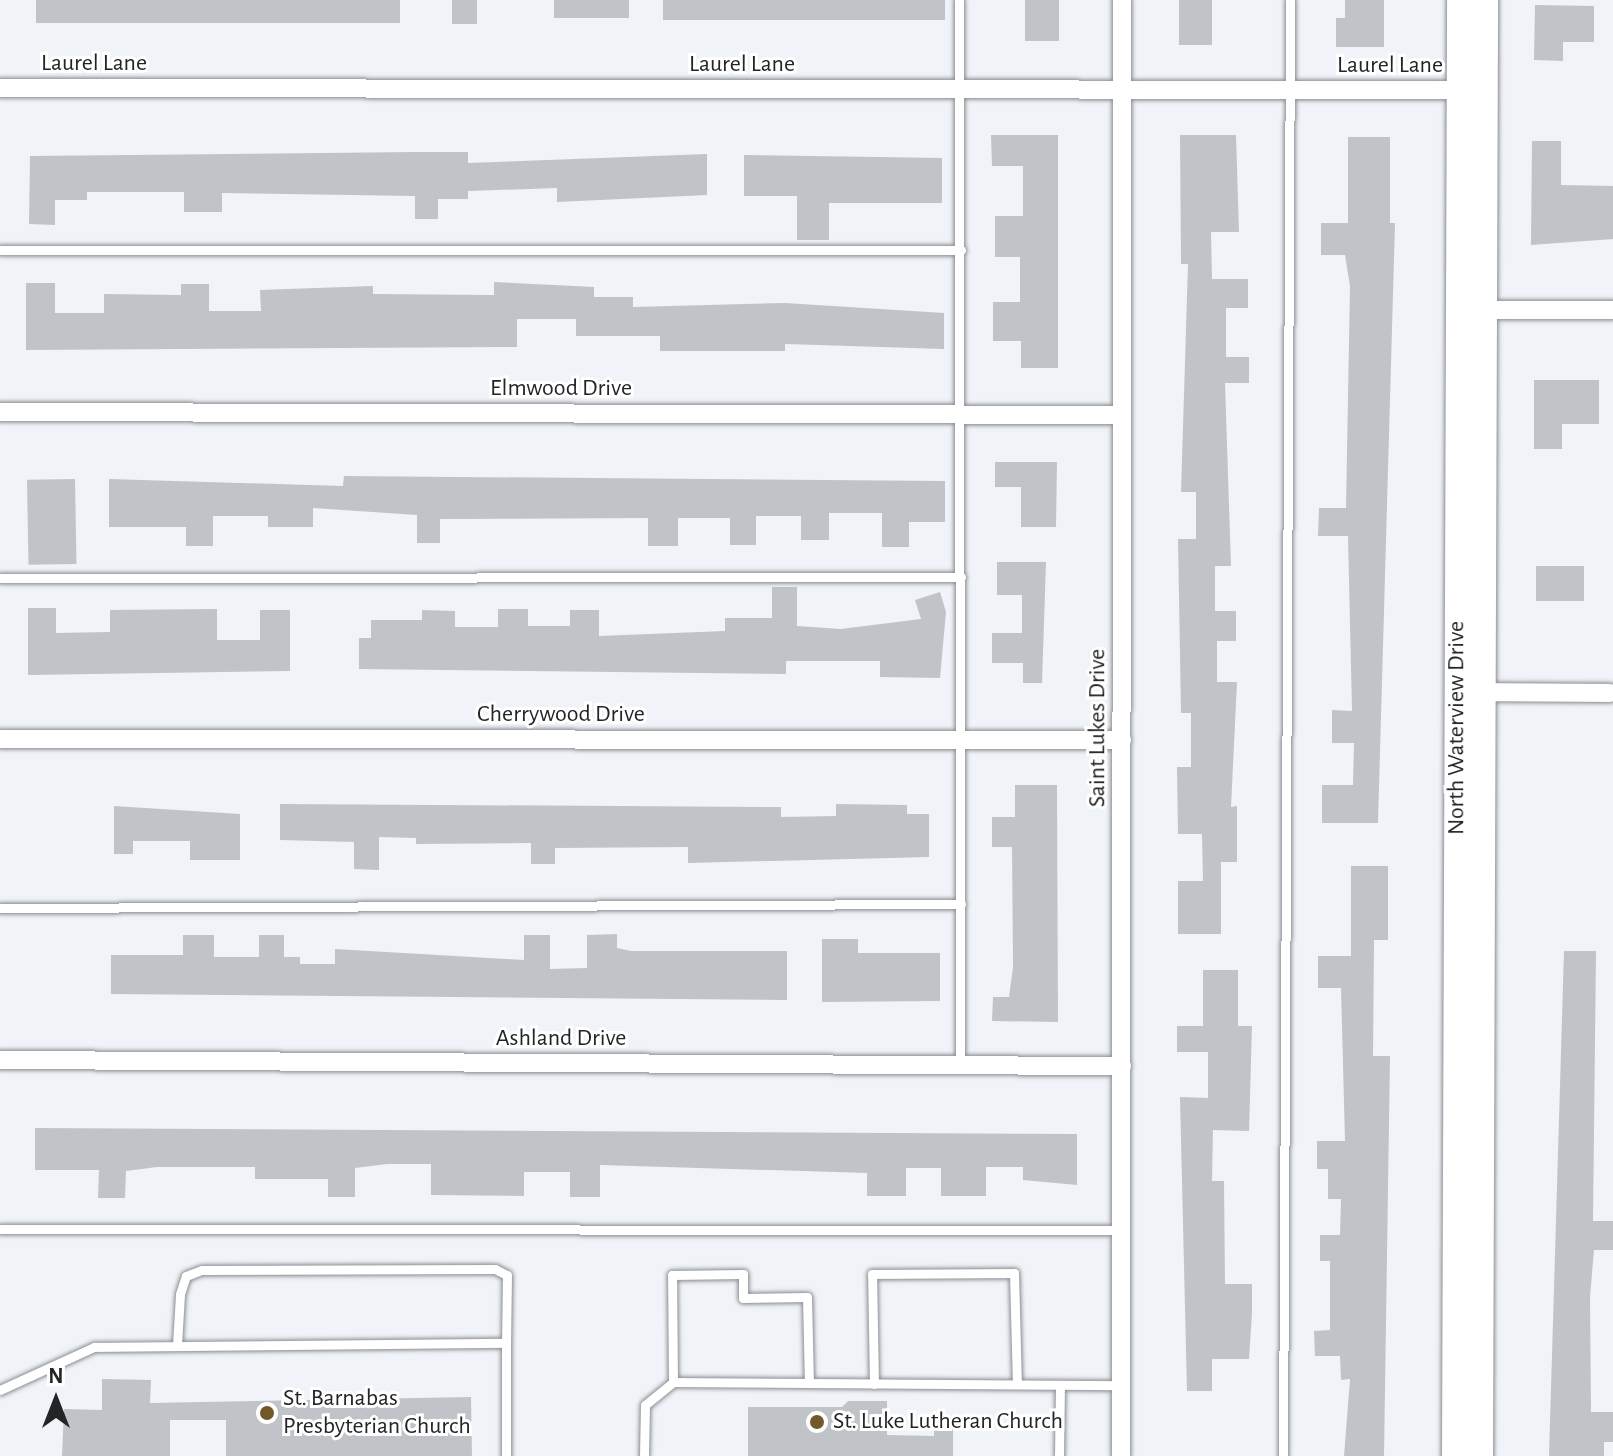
<!DOCTYPE html>
<html>
<head>
<meta charset="utf-8">
<style>
	body { margin:0 }
	#map { position:relative; width:1613px; height:1456px; overflow:hidden; background:#f0f3f8; font-family:"Alegreya Sans",sans-serif }
	div>[style] { position:absolute }
	.building>* { inset:0; background:#c0c3c7; transform-origin:0 0 }
	.roads { filter:drop-shadow(0 0 2px #8b8e92) drop-shadow(0 0 2px #8b8e92) }
	.lane>* { height:9px; margin:-4.5px; padding:0 4.5px; transform-origin:4.5px; border-radius:4.5px; background:#fff }
	.street>* { height:18px; margin:-9px; padding:0 9px; transform-origin:9px; border-radius:9px; background:#fff }
	.secondary>* { height:26px; margin:-13px; padding:0 13px; transform-origin:13px; border-radius:13px; background:#fff }
	.dots>* { width:22px; height:22px; translate:-50% -50%; box-sizing:border-box; border:4px solid #fff; border-radius:50% }
	span { translate:-50% -50%; white-space:nowrap; text-align:center; line-height:1.15; -webkit-text-stroke:6px #fff; paint-order:stroke }
	.street-label { font-size:24px; color:#232425 }
	.poi-label { font-size:24px; color:#232425 }
	.left { translate:0 -50%; text-align:left }
	.north { position:absolute; left:16px; top:1360px; width:80px; height:80px; -webkit-text-stroke:6px #fff; paint-order:stroke; rotate:0deg; font-size:22px; font-weight:700; line-height:32px; text-align:center; color:#232425 }
	.north::after { content:''; display:block; margin:auto; width:28px; height:36px; background:#232425; clip-path:polygon(50% 0,100% 100%,50% 72%,0 100%) }
</style>
</head>
<body>
<div id="map">
	<div class="building">
		<i style="left:36px;top:0;width:364px;height:23px"></i>
		<i style="left:452px;top:0;width:25px;height:24px"></i>
		<i style="left:554px;top:0;width:75px;height:18px"></i>
		<i style="left:663px;top:0;width:282px;height:20px"></i>
		<i style="left:1025px;top:0;width:34px;height:41px"></i>
		<i style="left:1179px;top:0;width:33px;height:45px"></i>
		<i style="clip-path:polygon(1345px 0,1384px 0,1384px 47px,1336px 47px,1336px 18px,1345px 18px)"></i>
		<i style="clip-path:polygon(1535px 5px,1594px 6px,1594px 42px,1563px 42px,1563px 61px,1534px 60px)"></i>
		<i style="clip-path:polygon(991px 135px,1058px 135px,1058px 368px,1021px 368px,1021px 341px,993px 341px,993px 302px,1020px 302px,1020px 257px,995px 257px,995px 216px,1023px 216px,1023px 166px,992px 166px)"></i>
		<i style="clip-path:polygon(1180px 135px,1236px 135px,1239px 232px,1211px 232px,1212px 279px,1248px 279px,1248px 308px,1226px 308px,1226px 357px,1249px 357px,1249px 383px,1225px 383px,1231px 566px,1215px 566px,1215px 611px,1236px 611px,1236px 641px,1217px 641px,1217px 682px,1237px 682px,1231px 807px,1237px 806px,1237px 862px,1221px 862px,1221px 934px,1178px 934px,1178px 881px,1203px 881px,1202px 834px,1178px 834px,1177px 767px,1191px 767px,1191px 713px,1181px 713px,1178px 539px,1196px 539px,1196px 492px,1181px 492px,1188px 264px,1181px 264px)"></i>
		<i style="clip-path:polygon(1348px 137px,1390px 137px,1390px 223px,1395px 223px,1378px 823px,1322px 823px,1322px 785px,1353px 785px,1354px 743px,1332px 743px,1332px 710px,1352px 711px,1348px 536px,1318px 536px,1319px 508px,1346px 508px,1350px 286px,1345px 255px,1321px 255px,1321px 223px,1348px 223px)"></i>
		<i style="clip-path:polygon(1532px 141px,1561px 141px,1561px 185px,1613px 186px,1613px 239px,1531px 245px)"></i>
		<i style="clip-path:polygon(415px 152px,468px 152px,468px 163px,707px 154px,707px 195px,557px 202px,557px 188px,468px 191px,468px 199px,438px 199px,438px 219px,415px 219px,415px 196px,222px 193px,222px 212px,184px 212px,184px 192px,87px 192px,87px 200px,55px 200px,55px 225px,29px 224px,30px 156px)"></i>
		<i style="clip-path:polygon(744px 155px,942px 158px,942px 203px,829px 203px,829px 240px,797px 240px,797px 196px,744px 196px)"></i>
		<i style="clip-path:polygon(494px 282px,594px 287px,594px 297px,633px 297px,633px 307px,785px 303px,944px 313px,944px 349px,785px 344px,785px 351px,660px 351px,660px 336px,576px 336px,576px 319px,517px 319px,517px 347px,26px 350px,26px 283px,55px 283px,55px 313px,104px 313px,104px 294px,181px 295px,181px 284px,209px 284px,209px 311px,261px 311px,260px 290px,373px 286px,373px 294px,494px 295px)"></i>
		<i style="clip-path:polygon(1534px 380px,1599px 380px,1599px 424px,1562px 424px,1562px 449px,1534px 449px)"></i>
		<i style="clip-path:polygon(995px 462px,1057px 462px,1056px 527px,1021px 527px,1021px 487px,995px 487px)"></i>
		<i style="clip-path:polygon(344px 476px,945px 481px,945px 522px,909px 522px,909px 547px,882px 547px,882px 513px,829px 513px,829px 540px,801px 540px,801px 516px,756px 516px,756px 545px,730px 545px,730px 518px,678px 518px,678px 546px,648px 546px,648px 518px,440px 519px,440px 543px,417px 543px,417px 515px,313px 508px,313px 527px,268px 527px,268px 516px,213px 516px,213px 546px,186px 546px,186px 527px,109px 527px,109px 479px,343px 486px)"></i>
		<i style="left:75px;top:479px;width:85px;height:48px;rotate:89deg"></i>
		<i style="clip-path:polygon(997px 562px,1046px 562px,1042px 683px,1023px 683px,1023px 663px,992px 663px,992px 633px,1022px 633px,1022px 595px,997px 595px)"></i>
		<i style="left:1536px;top:566px;width:48px;height:35px"></i>
		<i style="clip-path:polygon(772px 587px,797px 587px,797px 626px,841px 629px,921px 619px,915px 600px,940px 592px,946px 612px,940px 678px,880px 677px,880px 661px,786px 661px,786px 674px,359px 669px,359px 638px,371px 638px,371px 620px,422px 620px,422px 610px,455px 611px,455px 627px,498px 627px,498px 609px,528px 609px,528px 626px,570px 626px,570px 610px,599px 610px,599px 636px,725px 631px,725px 618px,772px 618px)"></i>
		<i style="clip-path:polygon(28px 608px,56px 608px,56px 633px,110px 632px,110px 610px,217px 609px,217px 640px,260px 640px,260px 610px,290px 610px,290px 671px,28px 675px)"></i>
		<i style="clip-path:polygon(1015px 785px,1057px 785px,1058px 1022px,992px 1021px,993px 997px,1009px 997px,1013px 967px,1012px 847px,992px 847px,992px 817px,1015px 817px)"></i>
		<i style="clip-path:polygon(280px 804px,781px 807px,781px 817px,836px 816px,836px 804px,907px 805px,907px 814px,929px 814px,929px 857px,688px 863px,688px 847px,555px 848px,555px 864px,531px 864px,531px 843px,416px 844px,416px 838px,379px 837px,379px 870px,354px 869px,354px 842px,280px 840px)"></i>
		<i style="clip-path:polygon(114px 806px,240px 814px,240px 860px,190px 860px,190px 841px,133px 841px,133px 854px,114px 854px)"></i>
		<i style="clip-path:polygon(1351px 866px,1388px 866px,1388px 940px,1374px 940px,1373px 1056px,1390px 1056px,1384px 1456px,1344px 1456px,1350px 1379px,1341px 1380px,1340px 1356px,1315px 1356px,1314px 1331px,1330px 1330px,1330px 1261px,1320px 1261px,1320px 1235px,1340px 1235px,1341px 1199px,1328px 1199px,1328px 1169px,1317px 1169px,1317px 1141px,1345px 1141px,1341px 988px,1318px 988px,1318px 956px,1351px 956px)"></i>
		<i style="clip-path:polygon(617px 934px,617px 948px,631px 951px,787px 951px,787px 1000px,111px 994px,111px 955px,183px 955px,183px 935px,214px 935px,214px 957px,259px 957px,259px 935px,284px 935px,284px 957px,300px 957px,300px 964px,335px 964px,335px 949px,524px 960px,524px 935px,550px 935px,550px 969px,587px 968px,587px 935px)"></i>
		<i style="clip-path:polygon(822px 939px,858px 939px,858px 953px,940px 953px,940px 1001px,822px 1002px)"></i>
		<i style="clip-path:polygon(1564px 951px,1596px 951px,1593px 1221px,1613px 1221px,1613px 1250px,1594px 1250px,1590px 1297px,1591px 1412px,1613px 1412px,1613px 1442px,1604px 1442px,1604px 1456px,1549px 1456px)"></i>
		<i style="clip-path:polygon(1203px 970px,1238px 970px,1238px 1026px,1252px 1026px,1249px 1131px,1213px 1130px,1212px 1181px,1224px 1181px,1225px 1284px,1252px 1284px,1252px 1313px,1249px 1359px,1212px 1359px,1212px 1391px,1187px 1391px,1180px 1097px,1208px 1098px,1208px 1052px,1177px 1052px,1177px 1026px,1203px 1026px)"></i>
		<i style="clip-path:polygon(35px 1128px,1077px 1134px,1077px 1185px,1023px 1180px,1023px 1167px,986px 1167px,986px 1196px,941px 1196px,941px 1168px,906px 1168px,906px 1196px,867px 1196px,867px 1173px,600px 1165px,600px 1197px,570px 1197px,570px 1172px,524px 1172px,524px 1196px,431px 1195px,431px 1164px,387px 1164px,355px 1168px,355px 1197px,328px 1197px,328px 1179px,255px 1179px,255px 1167px,157px 1167px,126px 1171px,125px 1198px,98px 1198px,99px 1170px,35px 1170px)"></i>
		<i style="clip-path:polygon(102px 1379px,151px 1380px,150px 1403px,471px 1397px,472px 1456px,226px 1456px,226px 1420px,170px 1420px,170px 1456px,62px 1456px,64px 1409px,102px 1410px)"></i>
		<i style="clip-path:polygon(848px 1401px,887px 1401px,887px 1435px,934px 1436px,934px 1424px,953px 1424px,953px 1456px,748px 1456px,748px 1407px,842px 1407px)"></i>
	</div>
	<div class="roads">
		<div class="lane">
			<i style="left:959px;top:0;width:1065px;rotate:89.95deg"></i>
			<i style="left:0;top:250px;width:961px"></i>
			<i style="left:0;top:578px;width:961px;rotate:-0.06deg"></i>
			<i style="left:0;top:908px;width:961px;rotate:-0.24deg"></i>
			<i style="left:0;top:1229px;width:1122px;rotate:0.05deg"></i>
			<i style="left:177px;top:1345px;width:51px;rotate:-86.6deg"></i>
			<i style="left:180px;top:1294px;width:19px;rotate:-72deg"></i>
			<i style="left:186px;top:1276px;width:17px;rotate:-21deg"></i>
			<i style="left:202px;top:1270px;width:293px;rotate:-0.2deg"></i>
			<i style="left:495px;top:1269px;width:13px;rotate:27deg"></i>
			<i style="left:507px;top:1275px;width:68px;rotate:90.8deg"></i>
			<i style="left:673px;top:1382px;width:107px;rotate:-90.5deg"></i>
			<i style="left:672px;top:1275px;width:71px;rotate:-0.8deg"></i>
			<i style="left:743px;top:1274px;width:24px;rotate:90deg"></i>
			<i style="left:743px;top:1298px;width:64px;rotate:-0.9deg"></i>
			<i style="left:807px;top:1297px;width:86px;rotate:88.7deg"></i>
			<i style="left:874px;top:1384px;width:110px;rotate:-91deg"></i>
			<i style="left:872px;top:1274px;width:142px;rotate:-0.4deg"></i>
			<i style="left:1014px;top:1273px;width:111px;rotate:88.5deg"></i>
			<i style="left:0;top:1390px;width:103px;rotate:-24.6deg"></i>
			<i style="left:94px;top:1347px;width:412px;rotate:-0.6deg"></i>
			<i style="left:506px;top:1343px;width:113px;rotate:90deg"></i>
			<i style="left:644px;top:1456px;width:51px;rotate:-88.9deg"></i>
			<i style="left:645px;top:1405px;width:36px;rotate:-39deg"></i>
			<i style="left:673px;top:1382px;width:448px;rotate:0.4deg"></i>
			<i style="left:1059px;top:1456px;width:71px;rotate:-89.2deg"></i>
			<i style="left:1283px;top:1456px;width:1456px;rotate:-89.72deg"></i>
		</div>
		<div class="street">
			<i style="left:0;top:88px;width:1470px;rotate:0.08deg"></i>
			<i style="left:1472px;top:310px;width:141px"></i>
			<i style="left:0;top:412px;width:1122px;rotate:0.15deg"></i>
			<i style="left:1472px;top:692px;width:138px;rotate:0.4deg"></i>
			<i style="left:0;top:739px;width:1122px;rotate:0.05deg"></i>
			<i style="left:0;top:1060px;width:1122px;rotate:0.31deg"></i>
			<i style="left:1121px;top:1456px;width:1456px;rotate:-89.96deg"></i>
		</div>
		<div class="secondary">
			<i style="left:1455px;top:1456px;width:1456px;rotate:-89.8deg"></i>
			<i style="left:1480px;top:1456px;width:1456px;rotate:-89.8deg"></i>
		</div>
	</div>
	<div class="dots">
		<i style="left:267px;top:1413px;background:#72592a"></i>
		<i style="left:817px;top:1422px;background:#72592a"></i>
	</div>
	<div class="street-label">
		<span style="left:94px;top:64px">Laurel Lane</span>
		<span style="left:742px;top:65px">Laurel Lane</span>
		<span style="left:1390px;top:66px">Laurel Lane</span>
		<span style="left:561px;top:389px">Elmwood Drive</span>
		<span style="left:561px;top:715px">Cherrywood Drive</span>
		<span style="left:1098px;top:728px;rotate:-90deg">Saint Lukes Drive</span>
		<span style="left:1457px;top:728px;rotate:-90deg">North Waterview Drive</span>
		<span style="left:561px;top:1039px">Ashland Drive</span>
	</div>
	<div class="poi-label">
		<span class="left" style="left:283px;top:1413px">St. Barnabas<br>Presbyterian Church</span>
		<span class="left" style="left:833px;top:1422px">St. Luke Lutheran Church</span>
	</div>
	<div class="north">N</div>
</div>
</body>
</html>
